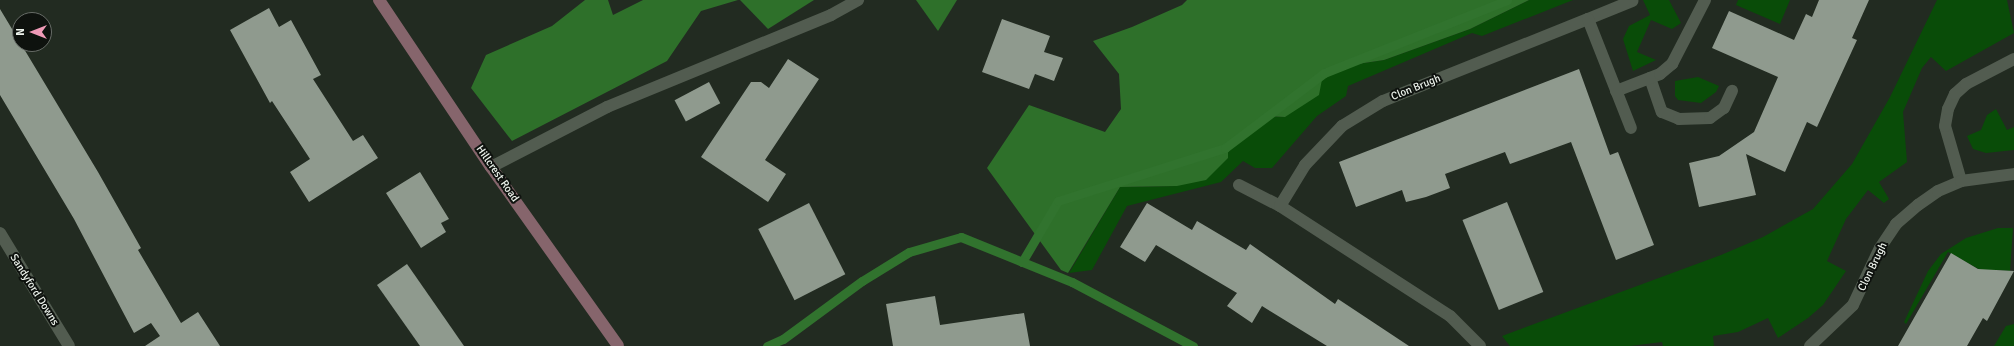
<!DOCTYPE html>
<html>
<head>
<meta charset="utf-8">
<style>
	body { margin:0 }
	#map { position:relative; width:2014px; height:346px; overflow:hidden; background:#222b21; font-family:Signika,sans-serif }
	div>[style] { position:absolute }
	.green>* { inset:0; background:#094c08 }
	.forest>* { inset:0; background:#2e702a }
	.stream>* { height:9px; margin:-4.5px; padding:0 4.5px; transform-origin:4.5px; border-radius:4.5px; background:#31732e }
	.building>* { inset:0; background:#8f9a8e; transform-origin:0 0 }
	.lane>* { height:12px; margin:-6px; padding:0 6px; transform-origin:6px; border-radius:6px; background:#525c50 }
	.street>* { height:12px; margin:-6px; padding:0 6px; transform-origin:6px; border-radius:6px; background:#525c50 }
	.secondary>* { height:12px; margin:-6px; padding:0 6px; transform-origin:6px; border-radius:6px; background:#86656c }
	span { translate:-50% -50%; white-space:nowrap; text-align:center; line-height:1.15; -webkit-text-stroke:4px #0e120e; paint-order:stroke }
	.street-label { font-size:11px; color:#edf3ec }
	.north { position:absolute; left:12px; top:12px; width:40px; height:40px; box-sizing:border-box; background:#0e120e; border:1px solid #676c67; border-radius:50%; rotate:270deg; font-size:11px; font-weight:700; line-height:16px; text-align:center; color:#edf3ec }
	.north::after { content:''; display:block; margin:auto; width:14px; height:18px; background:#ef9ab7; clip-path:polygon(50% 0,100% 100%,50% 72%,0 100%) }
</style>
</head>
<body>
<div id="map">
	<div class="green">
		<i style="clip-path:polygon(1529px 0,1573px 0,1482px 36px,1472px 33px,1348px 86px,1346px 96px,1317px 116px,1272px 168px,1255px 168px,1243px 161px,1221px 182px,1127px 206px,1092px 270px,1069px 273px,1120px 187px,1177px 186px,1228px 158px,1228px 142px,1265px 116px,1285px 117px,1324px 69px,1384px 60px,1470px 29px)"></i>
		<i style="clip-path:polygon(1643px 0,1669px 0,1681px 23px,1672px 29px,1651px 20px,1637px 52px,1656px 60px,1633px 71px,1623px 39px,1629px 26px,1650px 15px)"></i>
		<i style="clip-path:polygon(1738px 0,1790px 0,1780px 24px,1736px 5px)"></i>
		<i style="clip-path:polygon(1937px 0,2007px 0,2014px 33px,1946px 71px,1931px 57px,1922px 68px,1903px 112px,1907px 162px,1879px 182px,1889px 199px,1884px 203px,1868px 190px,1846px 219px,1827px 261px,1846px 271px,1823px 305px,1808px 318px,1778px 338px,1768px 318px,1738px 332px,1713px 336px,1714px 346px,1663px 346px,1662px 342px,1630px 346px,1510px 346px,1502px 336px,1721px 255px,1763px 237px,1813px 209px,1852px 164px,1890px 97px)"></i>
		<i style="clip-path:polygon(1698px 77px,1719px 86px,1716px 92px,1701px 103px,1678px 100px,1675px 96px,1675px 81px)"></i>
		<i style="clip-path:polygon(1996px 109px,2007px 130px,2014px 127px,2014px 150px,1986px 153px,1973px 149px,1967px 136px,1981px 130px,1987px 115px)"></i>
		<i style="clip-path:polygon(1998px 228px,2013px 228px,2010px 271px,1994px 270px,1993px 277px,1948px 252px,1906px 324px,1904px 322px,1928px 271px,1941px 254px,1966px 238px)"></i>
		<i style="clip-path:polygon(2014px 324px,2014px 346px,1994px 346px,2006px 326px)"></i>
	</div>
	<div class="forest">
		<i style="clip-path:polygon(585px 0,608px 0,613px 15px,643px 0,738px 0,701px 11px,667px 61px,512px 141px,471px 88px,486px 55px,552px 26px)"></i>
		<i style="clip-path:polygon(740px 0,814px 0,768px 29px)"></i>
		<i style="clip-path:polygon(916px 0,957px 0,938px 31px)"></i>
		<i style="clip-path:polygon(1187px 0,1529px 0,1470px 29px,1384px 60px,1324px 69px,1319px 95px,1285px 117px,1265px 116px,1228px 142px,1228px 158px,1206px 180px,1177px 186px,1120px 187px,1068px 273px,1061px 270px,987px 168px,1029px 105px,1105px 132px,1121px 109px,1119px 74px,1093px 41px,1132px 27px,1182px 5px)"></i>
	</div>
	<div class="stream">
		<i style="left:1022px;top:262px;width:71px;rotate:-59.5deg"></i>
		<i style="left:1058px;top:201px;width:175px;rotate:-17.6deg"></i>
		<i style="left:1225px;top:148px;width:124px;rotate:-37.1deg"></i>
		<i style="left:1324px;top:73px;width:197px;rotate:-21.7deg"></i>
		<i style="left:767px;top:346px;width:17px;rotate:-24deg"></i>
		<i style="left:783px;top:339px;width:98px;rotate:-36.3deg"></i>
		<i style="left:862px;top:281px;width:55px;rotate:-31.7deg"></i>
		<i style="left:909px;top:252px;width:54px;rotate:-16.1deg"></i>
		<i style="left:961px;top:237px;width:120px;rotate:22.1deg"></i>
		<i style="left:1072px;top:282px;width:137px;rotate:27.9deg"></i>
	</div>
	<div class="building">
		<i style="clip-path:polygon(1819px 0,1869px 0,1852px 38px,1857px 40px,1817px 127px,1807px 122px,1785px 172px,1746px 154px,1756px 195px,1699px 207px,1689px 163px,1719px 156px,1754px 132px,1778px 77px,1712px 48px,1729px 11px,1794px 40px,1806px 14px,1812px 17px)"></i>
		<i style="clip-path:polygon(269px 8px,279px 27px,291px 20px,321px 75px,313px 79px,353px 141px,363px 135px,378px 158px,309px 202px,290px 172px,310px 159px,272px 101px,270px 103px,230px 30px)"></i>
		<i style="clip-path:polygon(0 9px,98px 172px,141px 248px,138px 250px,181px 323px,198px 312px,220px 346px,145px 346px,160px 336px,151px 323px,134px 333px,74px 219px,0 95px)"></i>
		<i style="clip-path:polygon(1002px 19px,1050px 36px,1044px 52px,1063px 58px,1054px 81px,1035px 74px,1029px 89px,982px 72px)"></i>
		<i style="clip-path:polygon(788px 59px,819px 79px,765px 160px,786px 174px,768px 202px,701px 157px,751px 82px,761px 82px,769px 88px)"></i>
		<i style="clip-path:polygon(1579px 69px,1610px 155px,1618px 152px,1654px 245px,1616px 260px,1571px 142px,1510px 164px,1505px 152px,1445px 174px,1450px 188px,1426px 197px,1406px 202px,1402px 190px,1356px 207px,1339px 162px)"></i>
		<i style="left:709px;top:82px;width:24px;height:39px;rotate:62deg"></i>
		<i style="clip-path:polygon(420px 172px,449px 219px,441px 223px,446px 232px,421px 248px,386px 193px)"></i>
		<i style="left:1507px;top:202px;width:97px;height:48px;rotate:68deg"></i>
		<i style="left:809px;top:203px;width:80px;height:57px;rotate:63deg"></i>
		<i style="clip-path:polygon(1147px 203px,1192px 230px,1197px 221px,1246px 250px,1250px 244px,1335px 304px,1338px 299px,1409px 346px,1327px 346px,1262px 306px,1252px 323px,1227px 306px,1237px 293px,1156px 245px,1145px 262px,1120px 247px)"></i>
		<i style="clip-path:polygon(1951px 253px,1978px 269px,2014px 271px,1987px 321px,1983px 318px,1967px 346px,1898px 346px)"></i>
		<i style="clip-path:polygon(407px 264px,446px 320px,464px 346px,420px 346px,377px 285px)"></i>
		<i style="clip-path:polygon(935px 296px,940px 325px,1024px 313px,1030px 346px,893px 346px,886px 304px)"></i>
	</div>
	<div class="lane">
		<i style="left:1650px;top:78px;width:36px;rotate:71deg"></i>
		<i style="left:1662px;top:112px;width:18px;rotate:22deg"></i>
		<i style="left:1679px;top:119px;width:31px;rotate:-2deg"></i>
		<i style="left:1710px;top:118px;width:17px;rotate:-36deg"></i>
		<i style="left:1724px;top:108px;width:19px;rotate:-65deg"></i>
		<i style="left:491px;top:167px;width:131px;rotate:-27.3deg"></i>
		<i style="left:607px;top:107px;width:242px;rotate:-22.3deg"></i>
		<i style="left:831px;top:15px;width:31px;rotate:-29deg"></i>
	</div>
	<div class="street">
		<i style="left:1588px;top:19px;width:48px;rotate:-22.2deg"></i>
		<i style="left:1616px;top:91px;width:47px;rotate:-21.1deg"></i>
		<i style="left:1660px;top:74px;width:16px;rotate:-40deg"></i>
		<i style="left:1672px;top:64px;width:72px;rotate:-62.7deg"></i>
		<i style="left:1961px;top:181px;width:57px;rotate:-106.2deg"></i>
		<i style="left:1945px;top:126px;width:17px;rotate:-80deg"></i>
		<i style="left:1948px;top:109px;width:17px;rotate:-65deg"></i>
		<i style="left:1955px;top:94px;width:15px;rotate:-42deg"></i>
		<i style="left:1966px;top:84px;width:54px;rotate:-27.5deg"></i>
		<i style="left:1239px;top:185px;width:46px;rotate:27.1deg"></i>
		<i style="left:0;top:233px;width:132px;rotate:58.6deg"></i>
		<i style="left:1480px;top:346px;width:42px;rotate:-135deg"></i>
		<i style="left:1450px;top:316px;width:202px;rotate:-147.1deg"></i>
		<i style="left:1280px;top:206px;width:48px;rotate:-58.6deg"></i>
		<i style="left:1305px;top:165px;width:54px;rotate:-46.5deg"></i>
		<i style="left:1342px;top:126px;width:48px;rotate:-31.4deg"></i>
		<i style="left:1383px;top:101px;width:221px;rotate:-21.8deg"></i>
		<i style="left:1588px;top:19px;width:117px;rotate:68.5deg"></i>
		<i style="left:1810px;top:346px;width:59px;rotate:-43.6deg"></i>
		<i style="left:1853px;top:305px;width:63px;rotate:-64.7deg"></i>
		<i style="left:1880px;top:248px;width:29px;rotate:-56deg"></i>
		<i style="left:1896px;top:224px;width:29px;rotate:-41deg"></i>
		<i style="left:1918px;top:205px;width:24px;rotate:-35deg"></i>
		<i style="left:1938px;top:191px;width:25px;rotate:-23deg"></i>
		<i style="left:1961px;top:181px;width:53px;rotate:-7.5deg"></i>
	</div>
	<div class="secondary">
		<i style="left:379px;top:0;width:201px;rotate:56.2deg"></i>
		<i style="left:491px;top:167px;width:219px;rotate:54.6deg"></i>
	</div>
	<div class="street-label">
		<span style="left:1416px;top:88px;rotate:-22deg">Clon Brugh</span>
		<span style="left:497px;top:174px;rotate:55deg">Hillcrest Road</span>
		<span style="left:1873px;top:267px;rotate:-64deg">Clon Brugh</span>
		<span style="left:34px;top:290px;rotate:58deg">Sandyford Downs</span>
	</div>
	<div class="north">N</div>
</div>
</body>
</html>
